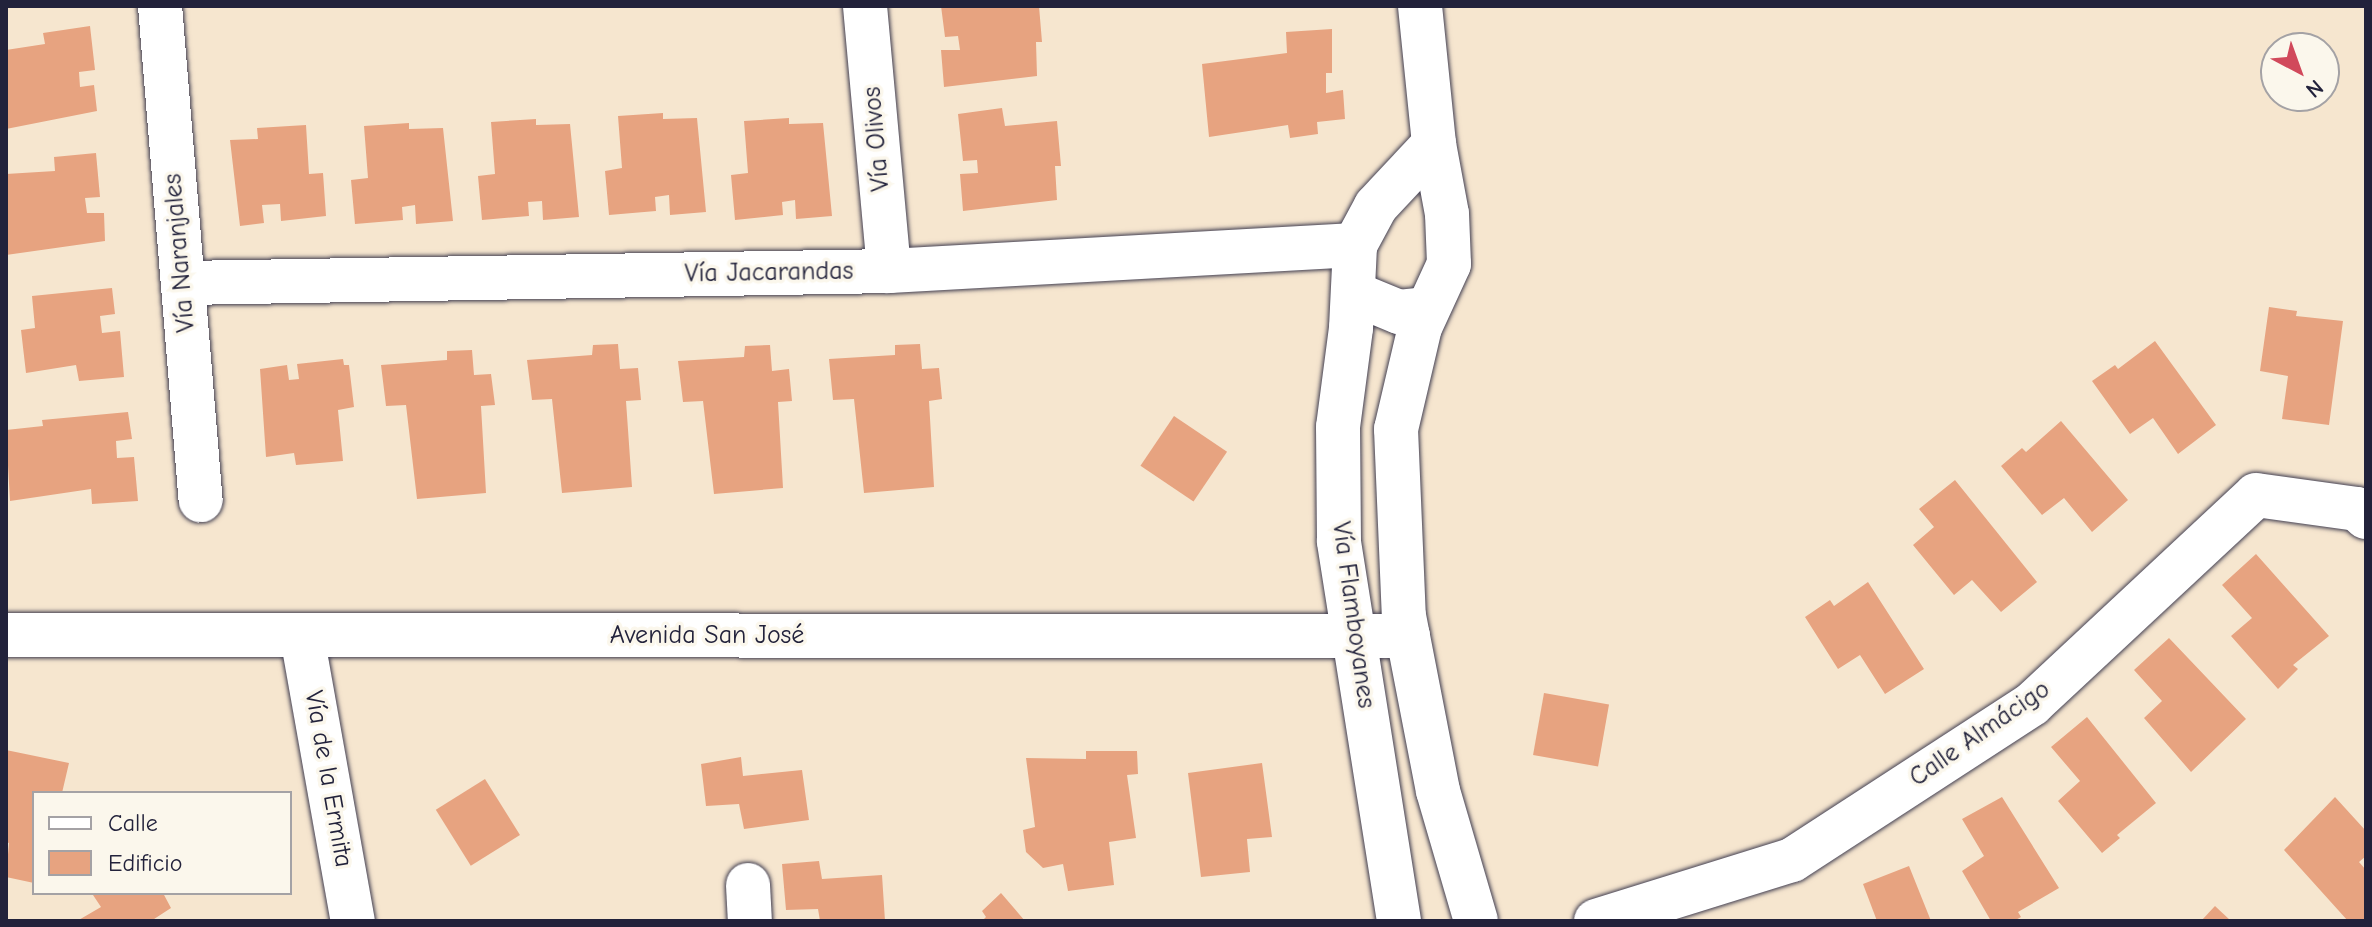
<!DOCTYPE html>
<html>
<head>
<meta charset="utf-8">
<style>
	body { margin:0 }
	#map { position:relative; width:2372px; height:927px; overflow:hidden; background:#f6e6cf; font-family:"Comic Neue",sans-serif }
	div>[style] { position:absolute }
	.building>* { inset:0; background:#e7a380; transform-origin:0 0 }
	.roads { filter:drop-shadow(0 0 2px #423f51) drop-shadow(0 0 2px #423f51) }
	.minor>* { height:44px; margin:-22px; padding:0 22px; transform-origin:22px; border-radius:22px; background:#fff }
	span { translate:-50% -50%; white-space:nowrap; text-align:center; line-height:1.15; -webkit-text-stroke:7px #fbf7ec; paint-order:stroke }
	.street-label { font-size:26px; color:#22223b }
	.frame { position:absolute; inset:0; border:8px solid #22223b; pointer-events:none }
	.legend { position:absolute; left:32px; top:791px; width:260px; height:104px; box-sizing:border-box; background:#fbf7ec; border:2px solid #a4a2a5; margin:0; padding:10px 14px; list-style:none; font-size:24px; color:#22223b }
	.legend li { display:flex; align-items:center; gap:16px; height:40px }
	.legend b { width:40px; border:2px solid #a4a2a5 }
	.north { position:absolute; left:2260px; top:32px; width:80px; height:80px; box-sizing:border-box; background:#fbf7ec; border:2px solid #a4a2a5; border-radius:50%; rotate:139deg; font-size:22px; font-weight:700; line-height:32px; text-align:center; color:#22223b }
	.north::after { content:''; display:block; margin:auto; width:28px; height:36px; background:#d1495b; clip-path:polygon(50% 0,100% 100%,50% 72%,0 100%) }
</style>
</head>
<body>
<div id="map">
	<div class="building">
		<i style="clip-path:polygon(941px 6px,1039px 6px,1042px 42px,1036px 42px,1037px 76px,944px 87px,941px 50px,960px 50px,958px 36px,945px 37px)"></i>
		<i style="clip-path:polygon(90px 26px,95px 70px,79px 72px,80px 87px,94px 85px,97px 111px,6px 129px,6px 50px,45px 44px,43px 33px)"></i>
		<i style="clip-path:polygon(1332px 29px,1332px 73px,1326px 73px,1326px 93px,1343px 90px,1345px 119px,1317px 122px,1318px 134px,1290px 138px,1288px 125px,1209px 137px,1202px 64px,1287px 53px,1286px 32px)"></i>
		<i style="clip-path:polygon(1002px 108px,1005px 126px,1057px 121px,1061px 166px,1055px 166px,1057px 200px,963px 211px,960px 174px,978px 173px,977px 160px,963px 161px,958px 114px)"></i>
		<i style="clip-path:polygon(663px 113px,663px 119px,697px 118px,706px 212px,670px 215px,669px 195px,655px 197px,656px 211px,609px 215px,605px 171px,622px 168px,618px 116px)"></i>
		<i style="clip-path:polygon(789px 118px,789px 124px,823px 123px,832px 216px,796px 219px,795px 200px,782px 202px,783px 215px,735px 220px,731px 175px,748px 173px,744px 121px)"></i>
		<i style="clip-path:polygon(536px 119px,536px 125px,570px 124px,579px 217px,543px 220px,542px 201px,528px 202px,529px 216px,482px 220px,478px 176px,495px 174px,491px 122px)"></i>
		<i style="clip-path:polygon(409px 123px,409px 129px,443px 128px,453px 221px,416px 224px,415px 205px,402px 207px,403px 220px,355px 224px,351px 180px,368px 178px,364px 126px)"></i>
		<i style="clip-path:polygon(306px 125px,309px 174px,323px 173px,326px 216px,281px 221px,280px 204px,262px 205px,264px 223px,240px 226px,230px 140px,258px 139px,257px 128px)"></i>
		<i style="clip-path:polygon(96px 153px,100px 197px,85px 198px,87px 213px,104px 213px,105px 241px,6px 255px,6px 174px,55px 171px,54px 157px)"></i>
		<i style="clip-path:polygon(112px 288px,115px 314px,100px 316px,102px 333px,120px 331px,124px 377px,79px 381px,76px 365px,26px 373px,21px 330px,35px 328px,32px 296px)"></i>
		<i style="clip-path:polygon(2269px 307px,2297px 311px,2296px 316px,2343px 321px,2329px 425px,2282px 419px,2288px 376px,2260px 371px)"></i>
		<i style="clip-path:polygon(2155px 341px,2216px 425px,2178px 454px,2153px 418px,2130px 434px,2092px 381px,2115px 365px,2118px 369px)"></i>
		<i style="clip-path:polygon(618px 344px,620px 369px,638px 368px,641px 400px,626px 401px,632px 487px,562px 493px,552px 399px,532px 400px,527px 360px,592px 355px,593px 345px)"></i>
		<i style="clip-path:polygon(920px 344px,922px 369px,939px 368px,942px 399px,929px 401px,934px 487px,864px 493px,854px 399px,833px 400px,829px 359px,895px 355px,895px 345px)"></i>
		<i style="clip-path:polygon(770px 345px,772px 371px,789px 369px,792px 401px,778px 402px,783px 488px,714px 494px,703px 401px,683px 402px,678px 361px,744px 357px,745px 346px)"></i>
		<i style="clip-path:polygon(472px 350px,474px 375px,491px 374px,495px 405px,481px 406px,486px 493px,417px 499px,406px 405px,386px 406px,381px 365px,447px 360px,447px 351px)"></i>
		<i style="clip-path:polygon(343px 359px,344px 365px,349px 365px,354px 407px,338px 410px,343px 461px,296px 465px,294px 453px,266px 457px,260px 369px,287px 365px,289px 380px,299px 379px,297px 364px)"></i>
		<i style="clip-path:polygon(128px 412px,132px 439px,116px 441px,117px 458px,134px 457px,138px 501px,92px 504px,91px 489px,10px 501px,6px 430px,43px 426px,42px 420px)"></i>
		<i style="left:1174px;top:416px;width:64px;height:60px;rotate:34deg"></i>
		<i style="clip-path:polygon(2061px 421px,2128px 500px,2092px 532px,2064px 498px,2042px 515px,2001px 466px,2022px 448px,2026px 452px)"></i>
		<i style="clip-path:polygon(1955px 480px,2037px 582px,2001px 612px,1972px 580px,1954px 595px,1913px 545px,1934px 527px,1919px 509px)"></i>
		<i style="clip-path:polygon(2256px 554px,2329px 636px,2293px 665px,2298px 669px,2278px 689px,2231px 636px,2252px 618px,2222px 585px)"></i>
		<i style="clip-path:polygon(1868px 582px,1924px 669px,1885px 694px,1860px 655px,1838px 669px,1805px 617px,1830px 600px,1834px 606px)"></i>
		<i style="clip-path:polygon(2169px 638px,2246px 719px,2191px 772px,2144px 718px,2162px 701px,2134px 670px)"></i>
		<i style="left:1544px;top:693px;width:66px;height:63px;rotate:10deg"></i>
		<i style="clip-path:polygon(2087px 717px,2156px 803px,2117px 835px,2120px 838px,2102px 853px,2058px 801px,2080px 781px,2051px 747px)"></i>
		<i style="clip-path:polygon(6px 750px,69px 763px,62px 793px,34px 793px,34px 883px,6px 877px,9px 843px,6px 842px)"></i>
		<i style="clip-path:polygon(1086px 751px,1137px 751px,1138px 774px,1127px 775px,1136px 838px,1109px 842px,1114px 885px,1068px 891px,1063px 864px,1043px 868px,1026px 852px,1023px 830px,1035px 827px,1026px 758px,1086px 759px)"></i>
		<i style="clip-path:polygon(741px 757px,743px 776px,802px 770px,809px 820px,744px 829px,739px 804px,706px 806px,701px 764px)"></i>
		<i style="clip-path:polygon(1262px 763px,1272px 837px,1247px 839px,1250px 872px,1201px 877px,1188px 773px)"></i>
		<i style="left:485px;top:779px;width:66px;height:58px;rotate:58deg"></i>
		<i style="clip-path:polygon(2002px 797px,2059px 888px,2018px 912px,2021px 917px,2014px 921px,1991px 921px,1962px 871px,1984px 856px,1962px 819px)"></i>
		<i style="clip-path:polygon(2335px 797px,2366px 831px,2366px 856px,2359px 862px,2366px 870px,2366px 918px,2362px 921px,2348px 921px,2284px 850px)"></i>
		<i style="clip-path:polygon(819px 861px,822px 879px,882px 875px,885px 921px,820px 921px,818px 909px,786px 910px,782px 864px)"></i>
		<i style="clip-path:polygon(1909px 866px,1931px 921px,1877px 921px,1863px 884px)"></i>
		<i style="clip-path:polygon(95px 893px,163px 893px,171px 908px,151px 921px,77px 921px,101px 907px,93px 895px)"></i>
		<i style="clip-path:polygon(1001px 893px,1025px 921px,982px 921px,986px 917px,982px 911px)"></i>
		<i style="clip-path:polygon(2215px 906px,2231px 921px,2201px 921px)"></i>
	</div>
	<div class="roads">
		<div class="minor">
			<i style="left:160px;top:6px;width:496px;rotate:85.3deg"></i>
			<i style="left:865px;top:6px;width:266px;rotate:84.8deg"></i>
			<i style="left:1420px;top:6px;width:139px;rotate:84.2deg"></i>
			<i style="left:1434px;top:144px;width:71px;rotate:79.5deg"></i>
			<i style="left:1447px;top:214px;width:50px;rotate:87.7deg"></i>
			<i style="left:1449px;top:264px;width:69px;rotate:114.7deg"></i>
			<i style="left:1420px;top:327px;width:105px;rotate:103.2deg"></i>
			<i style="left:1396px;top:429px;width:187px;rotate:87.6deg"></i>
			<i style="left:1404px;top:616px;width:178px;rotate:79deg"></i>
			<i style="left:1438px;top:791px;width:135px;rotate:73.7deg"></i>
			<i style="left:183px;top:283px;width:706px;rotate:-0.97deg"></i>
			<i style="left:889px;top:271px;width:467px;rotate:-3.2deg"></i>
			<i style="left:1353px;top:293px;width:50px;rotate:22.4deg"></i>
			<i style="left:1399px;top:312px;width:29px;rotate:-6deg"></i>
			<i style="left:6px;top:635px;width:1402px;rotate:0.04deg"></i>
			<i style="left:302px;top:636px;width:290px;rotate:79.9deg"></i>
			<i style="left:748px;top:885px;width:36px;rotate:87deg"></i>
			<i style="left:1399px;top:921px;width:385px;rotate:-99deg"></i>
			<i style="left:1339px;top:541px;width:114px;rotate:-90.5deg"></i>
			<i style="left:1338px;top:427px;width:100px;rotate:-82.5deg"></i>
			<i style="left:1351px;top:328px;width:83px;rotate:-87.2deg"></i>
			<i style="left:1355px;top:245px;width:44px;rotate:-61.7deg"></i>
			<i style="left:1376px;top:206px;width:85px;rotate:-46.9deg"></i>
			<i style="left:1596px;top:921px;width:205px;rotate:-17.3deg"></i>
			<i style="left:1792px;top:860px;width:286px;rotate:-33deg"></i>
			<i style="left:2032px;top:704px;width:306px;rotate:-43deg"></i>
			<i style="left:2256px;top:495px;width:102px;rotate:7.9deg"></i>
			<i style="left:2357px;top:509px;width:12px;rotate:42deg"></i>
		</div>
	</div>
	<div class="street-label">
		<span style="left:877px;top:139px;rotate:-95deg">Vía Olivos</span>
		<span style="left:180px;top:253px;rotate:-95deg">Vía Naranjales</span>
		<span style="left:769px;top:273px;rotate:-1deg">Vía Jacarandas</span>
		<span style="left:1353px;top:615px;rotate:82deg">Vía Flamboyanes</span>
		<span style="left:707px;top:636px">Avenida San José</span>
		<span style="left:1980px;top:734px;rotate:-35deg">Calle Almácigo</span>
		<span style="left:328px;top:779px;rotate:80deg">Vía de la Ermita</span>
	</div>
	<div class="frame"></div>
	<ul class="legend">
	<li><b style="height:10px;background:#fff"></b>Calle</li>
	<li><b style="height:22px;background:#e7a380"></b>Edificio</li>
	</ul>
	<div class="north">N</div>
</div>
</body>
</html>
